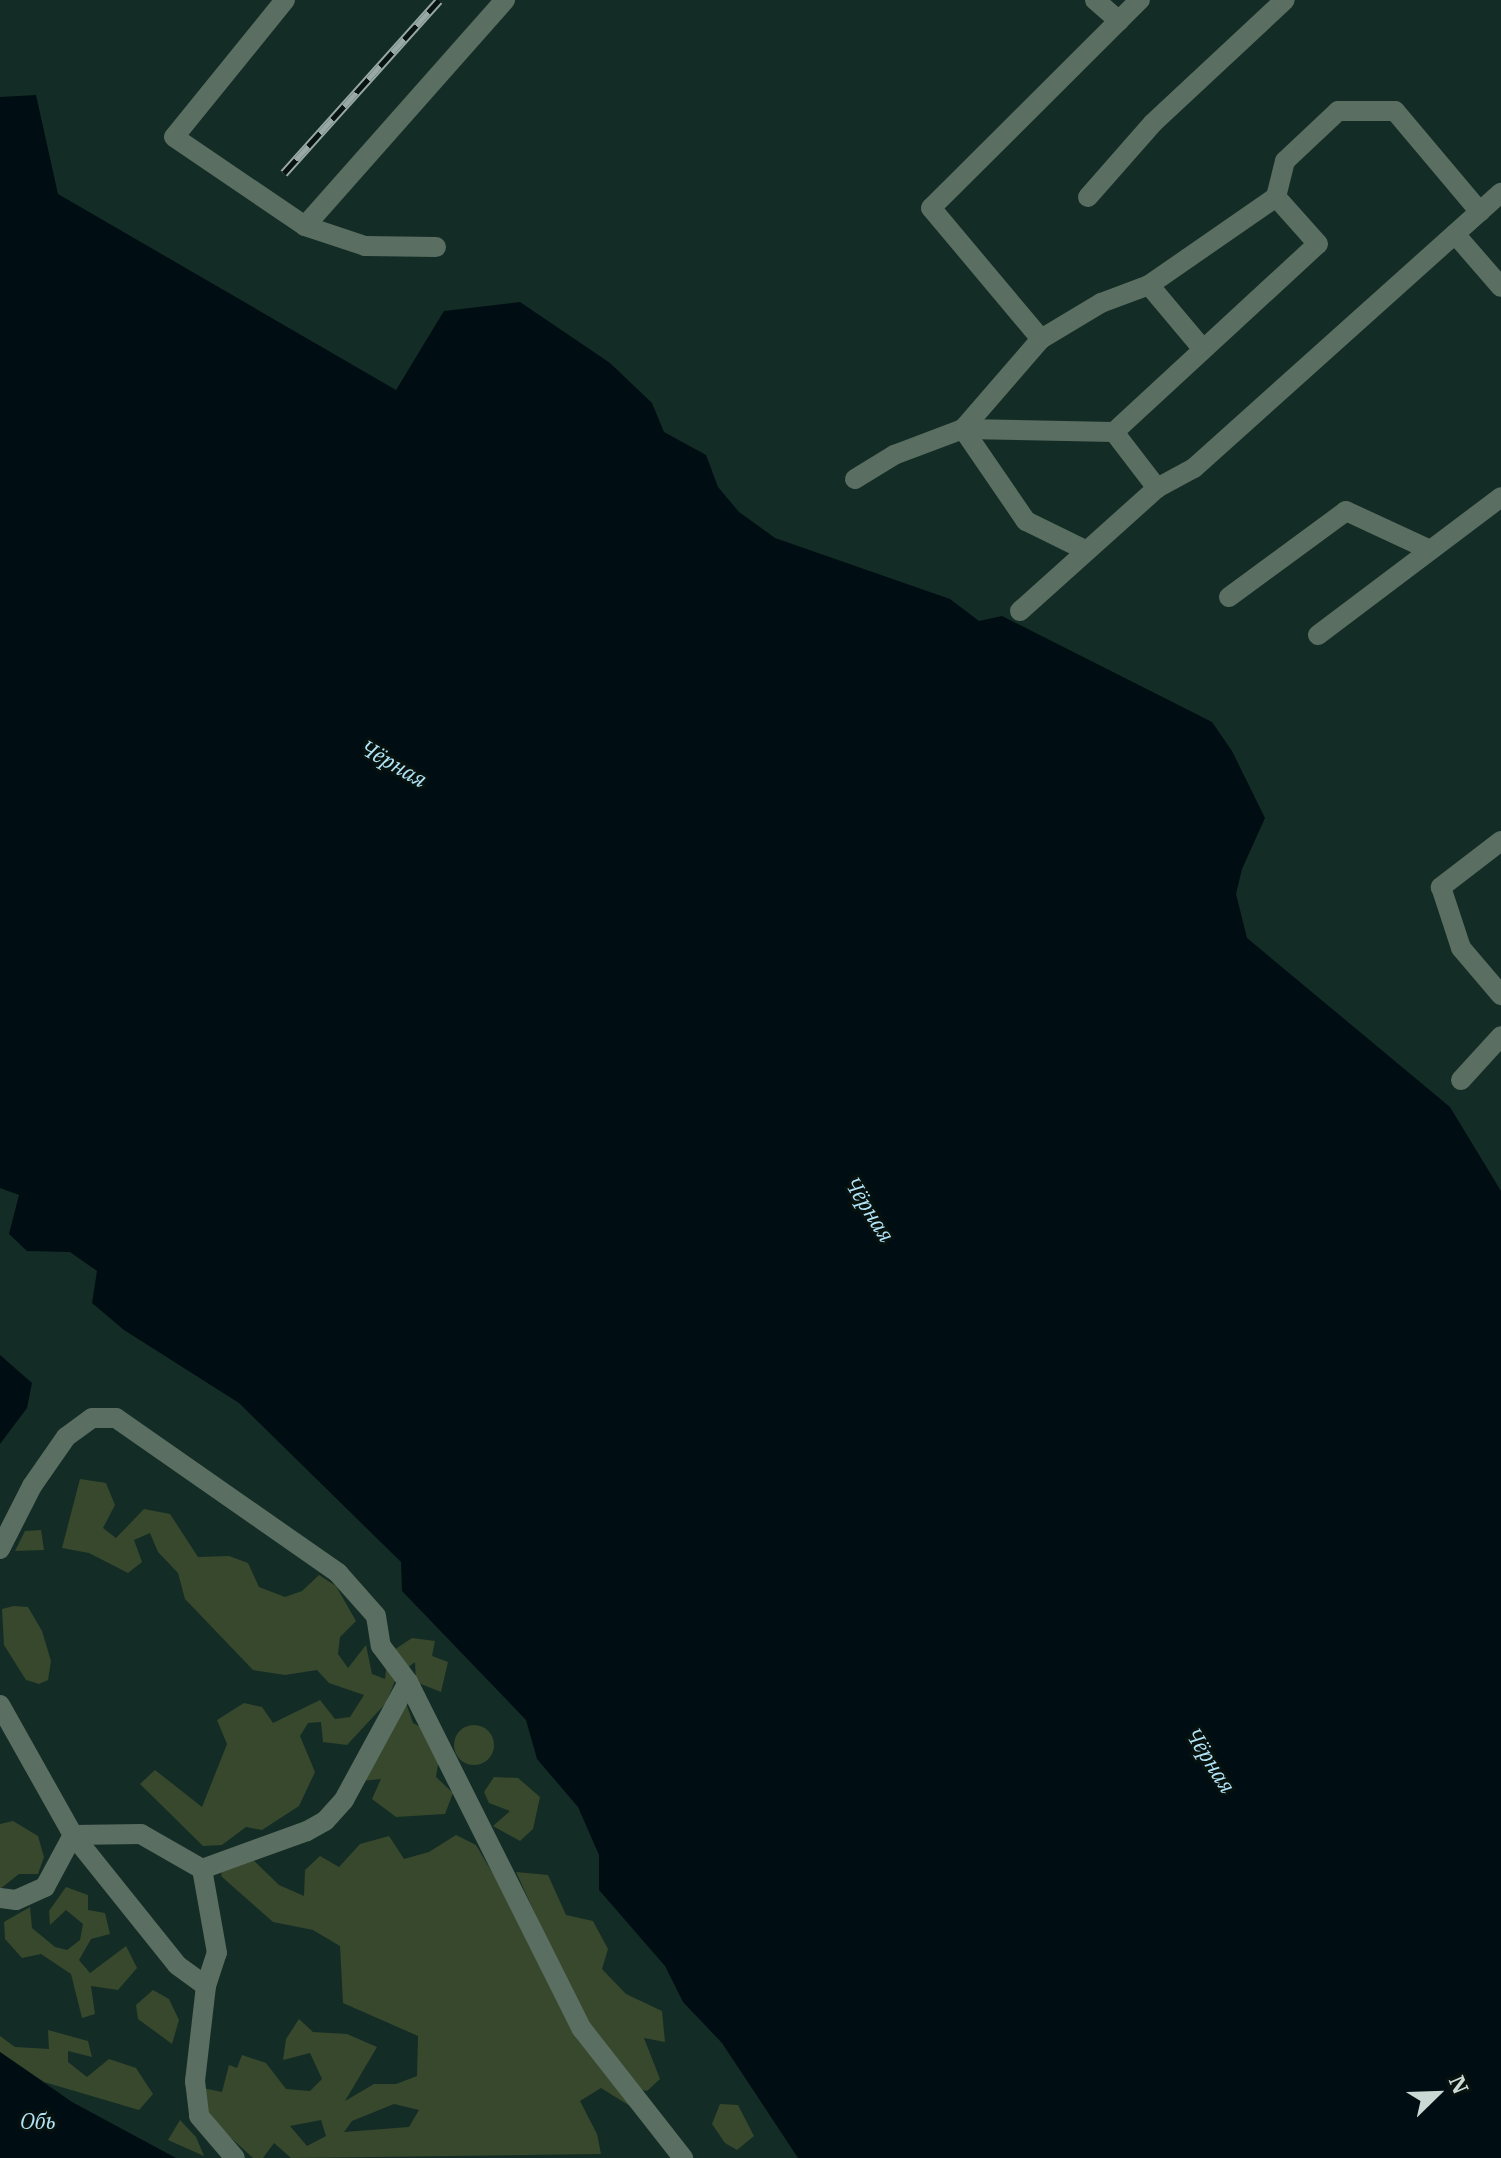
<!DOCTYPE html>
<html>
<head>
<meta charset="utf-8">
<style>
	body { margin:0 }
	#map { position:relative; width:1501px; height:2158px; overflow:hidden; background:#142c26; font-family:"IBM Plex Serif",serif }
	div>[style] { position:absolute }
	.green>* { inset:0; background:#37482d }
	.round { border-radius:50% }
	.water>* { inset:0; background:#000e13 }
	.minor>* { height:20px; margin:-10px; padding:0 10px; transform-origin:10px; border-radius:10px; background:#5a6e61 }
	.rail>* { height:9px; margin-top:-4.5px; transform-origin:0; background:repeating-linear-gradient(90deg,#08120f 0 18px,#98a9a4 0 36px); box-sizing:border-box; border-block:2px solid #98a9a4 }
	span { translate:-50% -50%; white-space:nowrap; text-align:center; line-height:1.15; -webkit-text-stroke:6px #08120f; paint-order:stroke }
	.water-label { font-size:22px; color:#b2e5f8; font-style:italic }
	.north { position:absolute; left:1397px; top:2054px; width:80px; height:80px; -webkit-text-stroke:6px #08120f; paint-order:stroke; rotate:67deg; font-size:22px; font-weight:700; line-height:32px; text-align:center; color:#cbd9d5 }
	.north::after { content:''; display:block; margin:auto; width:28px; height:36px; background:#cbd9d5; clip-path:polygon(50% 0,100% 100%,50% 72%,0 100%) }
</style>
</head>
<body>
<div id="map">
	<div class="green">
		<i style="clip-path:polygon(80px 1479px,106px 1483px,115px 1505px,103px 1528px,116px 1538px,144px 1509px,170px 1514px,198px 1557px,229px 1556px,248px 1563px,259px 1587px,285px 1597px,302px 1591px,319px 1575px,336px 1586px,356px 1621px,340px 1637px,338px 1654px,348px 1668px,366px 1645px,372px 1674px,385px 1679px,388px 1654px,412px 1638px,435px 1641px,432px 1656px,448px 1662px,441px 1692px,416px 1682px,415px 1662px,397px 1676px,386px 1703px,347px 1745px,323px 1742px,321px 1722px,308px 1723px,300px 1736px,315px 1772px,299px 1806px,262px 1830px,246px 1827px,222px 1845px,203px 1846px,140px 1784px,155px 1770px,202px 1807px,227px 1744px,217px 1720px,244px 1703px,262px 1707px,273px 1723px,320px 1700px,335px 1719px,350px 1717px,364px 1695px,329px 1683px,317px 1670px,285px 1675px,253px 1670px,185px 1599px,178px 1573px,158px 1552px,150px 1533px,134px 1540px,142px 1562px,128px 1573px,89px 1553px,62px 1548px)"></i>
		<i style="clip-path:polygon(41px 1530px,44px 1550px,15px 1551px,25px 1531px)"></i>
		<i style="clip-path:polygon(14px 1606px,28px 1607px,42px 1631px,51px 1661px,48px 1680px,39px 1684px,26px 1680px,4px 1645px,2px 1609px)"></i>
		<i style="clip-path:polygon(405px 1700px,413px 1723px,426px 1730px,439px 1758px,436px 1777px,453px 1793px,445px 1814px,396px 1817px,372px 1799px,381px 1779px,361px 1781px)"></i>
		<i class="round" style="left:454px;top:1725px;width:40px;height:40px"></i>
		<i style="clip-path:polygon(494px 1777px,518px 1778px,540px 1797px,533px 1829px,520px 1841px,493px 1826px,510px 1811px,489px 1803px,484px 1792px)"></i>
		<i style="clip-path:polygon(13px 1821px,38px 1836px,44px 1857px,38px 1874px,19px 1874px,0 1889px,0 1824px)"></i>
		<i style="clip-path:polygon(evenodd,456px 1835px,476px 1845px,630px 2106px,601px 2088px,580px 2101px,597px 2134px,601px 2154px,291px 2158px,274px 2143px,263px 2158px,253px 2158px,197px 2107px,203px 2088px,222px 2092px,229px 2065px,237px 2068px,242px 2055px,266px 2063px,286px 2089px,310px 2091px,322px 2079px,310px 2053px,283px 2060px,286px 2039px,299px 2019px,313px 2032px,347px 2034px,377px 2047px,345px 2101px,374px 2084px,396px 2084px,417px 2076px,418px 2036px,343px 2003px,340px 1946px,313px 1930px,273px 1922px,221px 1876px,224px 1859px,247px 1854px,279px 1885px,304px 1896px,305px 1870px,320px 1856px,339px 1867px,360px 1844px,389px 1836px,404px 1859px,429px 1852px,456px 1835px,394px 2104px,419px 2110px,409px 2127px,344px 2132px,352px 2121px,394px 2104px,456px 1835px,321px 2120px,326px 2136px,307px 2146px,290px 2126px,321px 2120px)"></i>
		<i style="clip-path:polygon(516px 1872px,548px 1875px,566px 1915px,593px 1921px,608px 1949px,602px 1969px,626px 1994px,662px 2011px,665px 2042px,644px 2038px,660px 2079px,647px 2091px,637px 2089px,589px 2031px)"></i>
		<i style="clip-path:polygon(66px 1887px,88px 1895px,88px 1910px,105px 1913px,110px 1934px,91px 1939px,79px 1960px,90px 1973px,126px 1946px,137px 1968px,118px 1990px,91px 1986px,95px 2014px,82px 2018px,71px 1974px,41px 1954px,22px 1958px,5px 1939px,4px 1922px,30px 1907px,32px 1928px,55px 1947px,67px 1950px,80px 1940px,83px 1924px,66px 1910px,50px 1925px,49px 1911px)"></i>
		<i style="clip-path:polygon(153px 1990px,169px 1999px,179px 2020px,172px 2044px,138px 2019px,136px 2005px)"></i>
		<i style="clip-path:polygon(48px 2030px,88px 2041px,92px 2057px,68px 2051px,68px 2062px,87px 2077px,109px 2059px,136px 2068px,153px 2094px,139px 2110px,44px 2082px,0 2052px,0 2036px,15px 2047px,49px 2049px)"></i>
		<i style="clip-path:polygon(720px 2104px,738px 2105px,754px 2136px,737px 2150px,725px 2143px,712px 2124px)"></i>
		<i style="clip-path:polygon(180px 2120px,196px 2137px,204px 2156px,168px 2140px)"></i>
	</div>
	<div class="water">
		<i style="clip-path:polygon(36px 95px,58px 194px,396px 390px,444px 311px,520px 302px,610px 363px,652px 403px,664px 432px,706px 455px,718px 487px,739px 512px,775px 538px,950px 599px,979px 621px,1002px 616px,1212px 722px,1232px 751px,1265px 818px,1242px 869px,1236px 894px,1247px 938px,1450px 1107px,1501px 1191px,1501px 2158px,798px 2158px,722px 2043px,683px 2002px,665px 1966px,599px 1890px,599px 1855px,578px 1807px,537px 1759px,526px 1720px,402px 1591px,401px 1562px,239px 1403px,124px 1330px,92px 1303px,97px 1271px,70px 1252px,27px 1251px,9px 1234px,19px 1195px,0 1188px,0 97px)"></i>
		<i style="clip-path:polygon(0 1355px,32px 1383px,27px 1408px,0 1444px)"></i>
		<i style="clip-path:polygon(0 2052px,72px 2102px,176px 2158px,0 2158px)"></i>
	</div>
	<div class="minor">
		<i style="left:285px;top:0;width:176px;rotate:129deg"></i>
		<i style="left:174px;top:137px;width:158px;rotate:34.2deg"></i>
		<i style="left:305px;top:226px;width:63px;rotate:18.4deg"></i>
		<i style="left:365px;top:246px;width:71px;rotate:0.8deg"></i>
		<i style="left:1095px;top:0;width:32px;rotate:41deg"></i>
		<i style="left:1088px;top:197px;width:98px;rotate:-48.7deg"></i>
		<i style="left:1153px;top:123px;width:180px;rotate:-43deg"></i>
		<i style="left:305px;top:226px;width:302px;rotate:-48.5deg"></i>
		<i style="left:1455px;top:234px;width:70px;rotate:49deg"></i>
		<i style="left:1149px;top:285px;width:81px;rotate:50deg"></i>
		<i style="left:1041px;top:339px;width:171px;rotate:-130deg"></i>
		<i style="left:931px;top:208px;width:295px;rotate:-44.9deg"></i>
		<i style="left:1114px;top:432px;width:277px;rotate:-42.7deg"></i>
		<i style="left:1318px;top:244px;width:63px;rotate:-131.8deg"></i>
		<i style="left:855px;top:479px;width:46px;rotate:-31.6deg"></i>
		<i style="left:894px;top:455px;width:74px;rotate:-20.6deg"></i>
		<i style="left:963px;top:429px;width:151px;rotate:1.1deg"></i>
		<i style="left:1114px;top:432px;width:71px;rotate:52.5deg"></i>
		<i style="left:1085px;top:550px;width:66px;rotate:-153.8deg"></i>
		<i style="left:1026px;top:521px;width:112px;rotate:-124.4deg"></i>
		<i style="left:963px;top:429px;width:119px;rotate:-49.1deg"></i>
		<i style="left:1041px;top:339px;width:70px;rotate:-31deg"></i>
		<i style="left:1101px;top:303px;width:51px;rotate:-20.6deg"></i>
		<i style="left:1149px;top:285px;width:155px;rotate:-34.7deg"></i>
		<i style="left:1276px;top:197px;width:37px;rotate:-76deg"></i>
		<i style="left:1285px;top:161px;width:73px;rotate:-43.3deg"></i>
		<i style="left:1338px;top:111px;width:57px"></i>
		<i style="left:1395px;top:111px;width:132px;rotate:49.9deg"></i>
		<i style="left:1229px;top:597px;width:145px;rotate:-36.3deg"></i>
		<i style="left:1346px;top:511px;width:93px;rotate:24.9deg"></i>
		<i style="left:1020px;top:611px;width:184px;rotate:-41.9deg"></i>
		<i style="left:1157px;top:488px;width:42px;rotate:-28.4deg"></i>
		<i style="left:1194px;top:468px;width:412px;rotate:-41.9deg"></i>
		<i style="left:1318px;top:635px;width:229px;rotate:-37deg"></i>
		<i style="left:1501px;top:841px;width:76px;rotate:142.5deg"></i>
		<i style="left:1441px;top:887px;width:64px;rotate:71.8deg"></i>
		<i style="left:1461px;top:948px;width:62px;rotate:49.6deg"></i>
		<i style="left:1461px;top:1080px;width:59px;rotate:-47.7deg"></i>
		<i style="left:0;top:1549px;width:71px;rotate:-63.1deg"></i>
		<i style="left:32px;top:1486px;width:60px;rotate:-55.2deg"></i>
		<i style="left:66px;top:1437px;width:32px;rotate:-36deg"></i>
		<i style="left:92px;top:1418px;width:24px"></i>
		<i style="left:116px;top:1418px;width:271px;rotate:34.9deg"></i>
		<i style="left:338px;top:1573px;width:57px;rotate:48.5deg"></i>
		<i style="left:376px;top:1616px;width:30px;rotate:81deg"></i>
		<i style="left:381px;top:1646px;width:45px;rotate:53.1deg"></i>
		<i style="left:408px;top:1682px;width:134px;rotate:118.5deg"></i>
		<i style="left:344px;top:1800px;width:28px;rotate:132deg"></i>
		<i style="left:325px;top:1821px;width:21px;rotate:151deg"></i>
		<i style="left:307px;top:1831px;width:112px;rotate:160.1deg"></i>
		<i style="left:408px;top:1682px;width:388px;rotate:63.4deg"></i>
		<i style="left:582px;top:2029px;width:164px;rotate:51.9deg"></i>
		<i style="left:0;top:1705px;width:149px;rotate:60.7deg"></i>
		<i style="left:73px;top:1835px;width:166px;rotate:51.3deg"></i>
		<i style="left:177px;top:1965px;width:36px;rotate:36deg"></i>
		<i style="left:206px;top:1986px;width:35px;rotate:-72deg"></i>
		<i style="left:217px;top:1953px;width:85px;rotate:-100.1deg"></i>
		<i style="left:202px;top:1869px;width:70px;rotate:-150.2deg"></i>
		<i style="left:141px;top:1834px;width:68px;rotate:179.2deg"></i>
		<i style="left:0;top:1898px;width:16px;rotate:7deg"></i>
		<i style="left:16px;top:1900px;width:32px;rotate:-24deg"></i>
		<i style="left:45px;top:1887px;width:59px;rotate:-61.7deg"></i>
		<i style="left:206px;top:1986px;width:96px;rotate:96.6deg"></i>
		<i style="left:195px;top:2081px;width:35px;rotate:83deg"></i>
		<i style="left:199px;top:2116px;width:55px;rotate:49.4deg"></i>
	</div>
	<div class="rail">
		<i style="left:284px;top:173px;width:232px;rotate:-48.1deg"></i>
	</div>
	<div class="water-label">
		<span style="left:394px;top:763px;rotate:30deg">Чёрная</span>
		<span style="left:870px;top:1209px;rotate:58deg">Чёрная</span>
		<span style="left:1211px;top:1760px;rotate:58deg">Чёрная</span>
		<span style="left:38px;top:2121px">Обь</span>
	</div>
	<div class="north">N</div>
</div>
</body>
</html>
